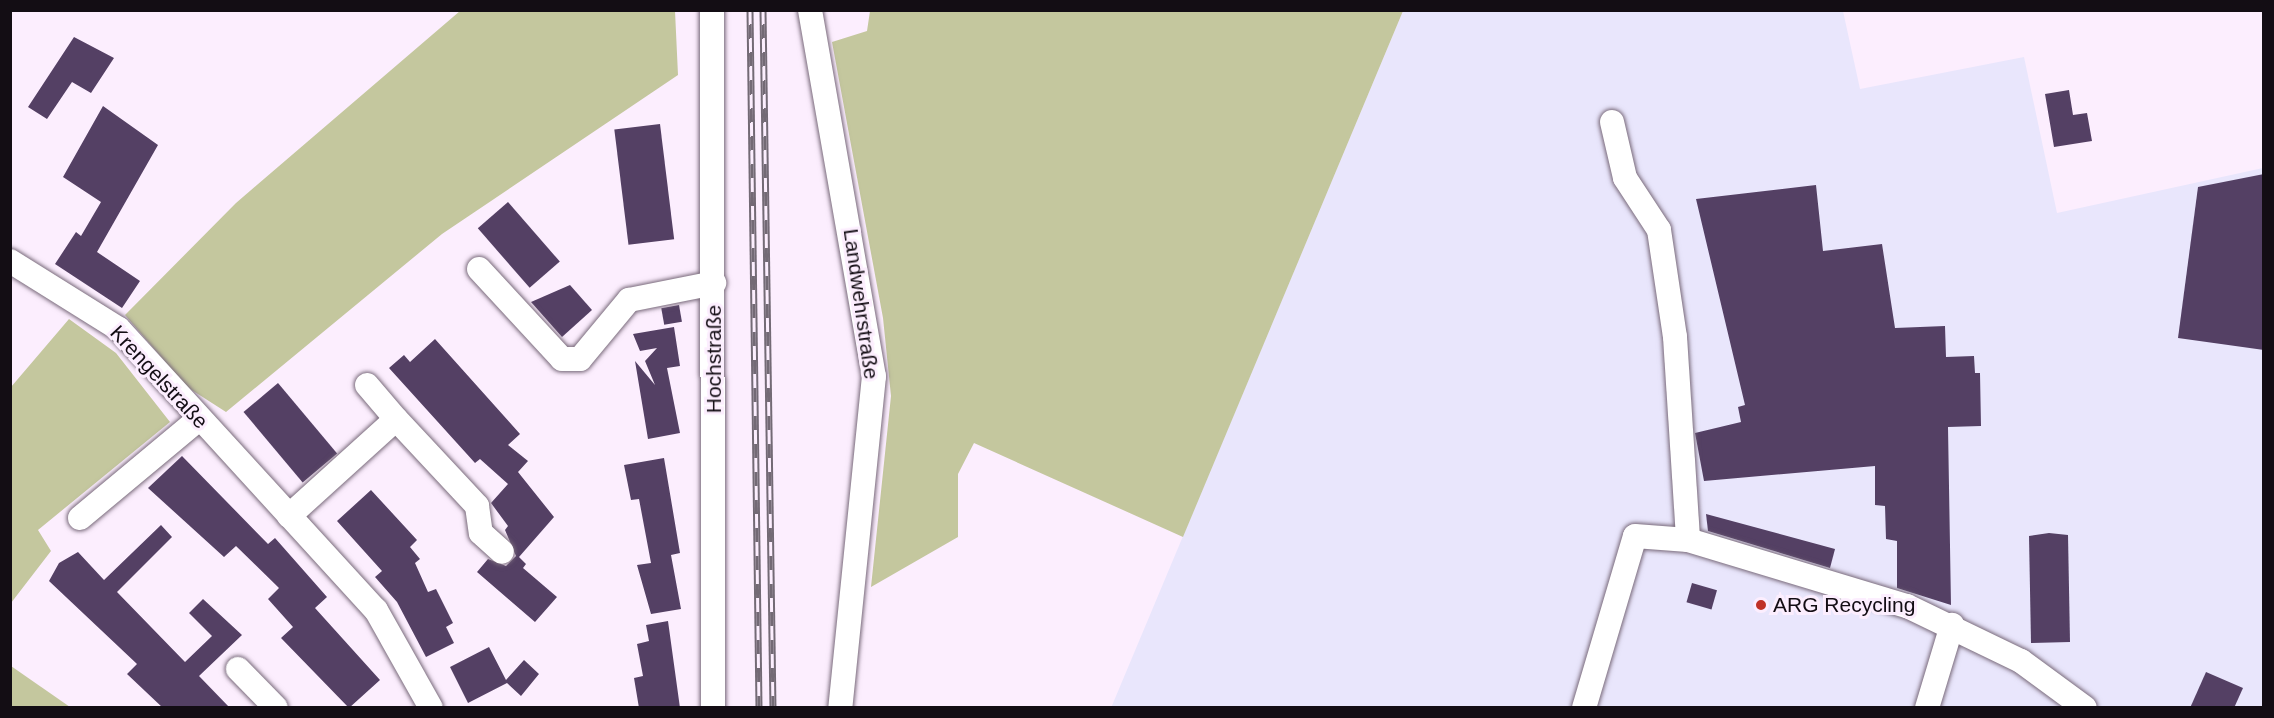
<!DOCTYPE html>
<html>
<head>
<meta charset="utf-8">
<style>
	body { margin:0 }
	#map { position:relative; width:2274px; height:718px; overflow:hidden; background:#fceefe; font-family:Arial,sans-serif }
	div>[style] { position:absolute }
	.industrial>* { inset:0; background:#e9e6fc }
	.green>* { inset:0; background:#c4c79e }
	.building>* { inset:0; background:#544064; transform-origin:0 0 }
	.roads { filter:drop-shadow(0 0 2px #796a7b) drop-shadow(0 0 2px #796a7b) }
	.minor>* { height:24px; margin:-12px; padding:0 12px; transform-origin:12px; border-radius:12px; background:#fff }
	.rail>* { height:7px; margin-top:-3.5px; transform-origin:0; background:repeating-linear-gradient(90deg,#fceefe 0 14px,#736a75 0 28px); box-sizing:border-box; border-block:2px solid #736a75 }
	.dots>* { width:16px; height:16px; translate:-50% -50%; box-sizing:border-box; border:3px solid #fceefe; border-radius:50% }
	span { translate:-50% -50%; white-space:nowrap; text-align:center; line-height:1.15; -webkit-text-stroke:6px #fceefe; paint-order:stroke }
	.street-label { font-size:21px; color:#130d14 }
	.poi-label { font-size:21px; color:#130d14 }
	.left { translate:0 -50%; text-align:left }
	.frame { position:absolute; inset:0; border:12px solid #130d14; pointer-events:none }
</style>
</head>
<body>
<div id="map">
	<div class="industrial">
		<i style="clip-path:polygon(1403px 11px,1843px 11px,1860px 89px,2024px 57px,2057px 213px,2263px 168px,2263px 707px,1111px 708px)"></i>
	</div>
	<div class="green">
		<i style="clip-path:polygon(460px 11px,675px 11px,678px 75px,442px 234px,226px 412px,187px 387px,125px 315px,236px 203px)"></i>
		<i style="clip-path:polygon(870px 11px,1403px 11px,1183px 537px,974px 443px,958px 474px,958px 537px,871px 587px,891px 396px,883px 318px,832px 42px,867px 31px)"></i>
		<i style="clip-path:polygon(69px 319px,116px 353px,170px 422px,38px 530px,51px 551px,11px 603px,11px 387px)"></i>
		<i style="clip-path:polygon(11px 666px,70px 707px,11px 707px)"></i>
	</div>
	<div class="building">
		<i style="clip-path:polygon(74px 37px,114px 58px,91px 93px,72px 82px,47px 119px,28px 107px)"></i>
		<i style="clip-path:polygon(2069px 90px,2073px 115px,2087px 113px,2092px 141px,2054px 147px,2045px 94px)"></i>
		<i style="clip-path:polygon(103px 106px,158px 145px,97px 252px,140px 281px,122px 308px,55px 264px,76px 232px,81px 236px,101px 202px,63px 177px)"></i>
		<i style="left:660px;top:124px;width:116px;height:46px;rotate:83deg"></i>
		<i style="clip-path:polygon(2264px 174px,2264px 350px,2178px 338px,2198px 187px)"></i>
		<i style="clip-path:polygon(1816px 185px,1823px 251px,1882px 244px,1895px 328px,1945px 326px,1946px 357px,1974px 356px,1975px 373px,1980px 373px,1981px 426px,1948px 427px,1951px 605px,1897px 588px,1897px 541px,1886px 539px,1885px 506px,1875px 505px,1875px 466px,1704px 481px,1695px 433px,1741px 422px,1738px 407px,1745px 405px,1696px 199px)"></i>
		<i style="left:508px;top:202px;width:79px;height:40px;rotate:49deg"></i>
		<i style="clip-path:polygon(570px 285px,592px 310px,562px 337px,531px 302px)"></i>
		<i style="left:679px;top:305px;width:17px;height:18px;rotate:80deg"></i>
		<i style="clip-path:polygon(674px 327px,680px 366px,667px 368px,680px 433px,648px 439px,635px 361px,655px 385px,645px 361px,657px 348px,640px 351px,633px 334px)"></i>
		<i style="clip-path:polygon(435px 339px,520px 434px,508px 445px,528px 461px,518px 472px,554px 517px,519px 557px,526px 564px,523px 568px,557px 597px,535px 622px,477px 572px,488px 559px,506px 566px,516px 556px,505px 530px,508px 526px,491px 503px,508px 484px,480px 459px,475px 463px,389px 368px,404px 355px,410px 362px)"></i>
		<i style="left:278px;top:383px;width:92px;height:45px;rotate:50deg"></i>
		<i style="clip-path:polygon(182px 456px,268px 544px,275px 538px,327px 597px,315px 608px,380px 680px,349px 708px,281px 638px,293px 627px,268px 599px,279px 588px,236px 546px,224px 557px,148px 488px)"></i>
		<i style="clip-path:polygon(664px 458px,680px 553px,671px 555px,681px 609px,651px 614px,637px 565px,651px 563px,639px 499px,631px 500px,624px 465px)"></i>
		<i style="clip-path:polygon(371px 490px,417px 540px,410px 547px,420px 559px,415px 563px,428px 592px,436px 589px,453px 623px,446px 627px,454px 643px,426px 657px,397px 602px,375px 577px,382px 571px,337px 521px)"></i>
		<i style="clip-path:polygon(1706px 514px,1835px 549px,1830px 568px,1708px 531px)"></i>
		<i style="clip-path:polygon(161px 525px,172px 537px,117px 592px,185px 662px,212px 636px,189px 613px,203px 599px,242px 635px,199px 676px,230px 708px,163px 708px,127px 674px,137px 664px,49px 581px,59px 563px,78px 552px,104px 580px)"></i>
		<i style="clip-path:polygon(2049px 533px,2068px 535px,2070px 642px,2031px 643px,2029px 536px)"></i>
		<i style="left:1692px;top:583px;width:26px;height:20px;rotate:16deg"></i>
		<i style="clip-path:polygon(668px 621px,680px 708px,639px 708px,634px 678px,643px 676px,637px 644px,649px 641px,646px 625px)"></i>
		<i style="clip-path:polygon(489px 647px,506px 680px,524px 660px,539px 674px,521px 696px,507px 683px,468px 703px,450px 667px)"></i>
		<i style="clip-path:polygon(2206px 672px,2243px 688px,2234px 708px,2190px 708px)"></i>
	</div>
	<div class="roads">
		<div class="minor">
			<i style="left:712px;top:10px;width:698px;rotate:89.92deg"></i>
			<i style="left:810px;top:10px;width:372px;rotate:80.1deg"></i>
			<i style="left:874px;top:376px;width:334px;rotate:95.8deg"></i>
			<i style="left:1612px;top:122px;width:57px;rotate:76.9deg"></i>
			<i style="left:1625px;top:178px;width:62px;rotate:56.8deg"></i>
			<i style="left:1659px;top:230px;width:108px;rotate:81.5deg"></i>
			<i style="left:1675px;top:337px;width:203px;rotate:86.3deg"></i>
			<i style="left:10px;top:261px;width:128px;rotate:32deg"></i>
			<i style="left:119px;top:329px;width:381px;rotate:47.6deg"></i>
			<i style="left:376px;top:610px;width:112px;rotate:60.7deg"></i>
			<i style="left:479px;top:269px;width:122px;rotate:47.3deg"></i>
			<i style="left:562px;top:359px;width:18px"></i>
			<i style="left:580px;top:359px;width:77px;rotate:-50.3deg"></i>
			<i style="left:629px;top:300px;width:87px;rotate:-11.3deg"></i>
			<i style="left:367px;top:385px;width:45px;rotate:49.5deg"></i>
			<i style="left:289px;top:516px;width:144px;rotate:-42.2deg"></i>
			<i style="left:396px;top:419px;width:119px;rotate:47deg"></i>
			<i style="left:477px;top:506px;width:27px;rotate:82deg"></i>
			<i style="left:481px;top:533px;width:28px;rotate:42deg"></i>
			<i style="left:80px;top:518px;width:155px;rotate:-39.8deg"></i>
			<i style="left:238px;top:669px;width:54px;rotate:45.7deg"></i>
			<i style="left:1584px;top:708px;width:179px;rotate:-73.5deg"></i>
			<i style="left:1635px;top:536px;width:53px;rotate:4.3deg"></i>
			<i style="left:1688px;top:540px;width:229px;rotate:16.8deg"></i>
			<i style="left:1907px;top:606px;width:127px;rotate:25.8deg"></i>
			<i style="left:2021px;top:661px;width:79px;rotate:36.3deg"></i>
			<i style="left:1927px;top:708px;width:87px;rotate:-73.2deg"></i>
		</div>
	</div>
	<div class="rail">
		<i style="left:750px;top:10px;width:698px;rotate:89.26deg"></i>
		<i style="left:763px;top:10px;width:698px;rotate:89.18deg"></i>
	</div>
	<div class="dots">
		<i style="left:1761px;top:605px;background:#bf3126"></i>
	</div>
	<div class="street-label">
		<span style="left:861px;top:304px;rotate:82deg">Landwehrstraße</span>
		<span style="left:714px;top:359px;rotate:-90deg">Hochstraße</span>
		<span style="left:159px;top:377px;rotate:47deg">Krengelstraße</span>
	</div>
	<div class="poi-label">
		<span class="left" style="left:1773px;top:605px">ARG Recycling</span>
	</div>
	<div class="frame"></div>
</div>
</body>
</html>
